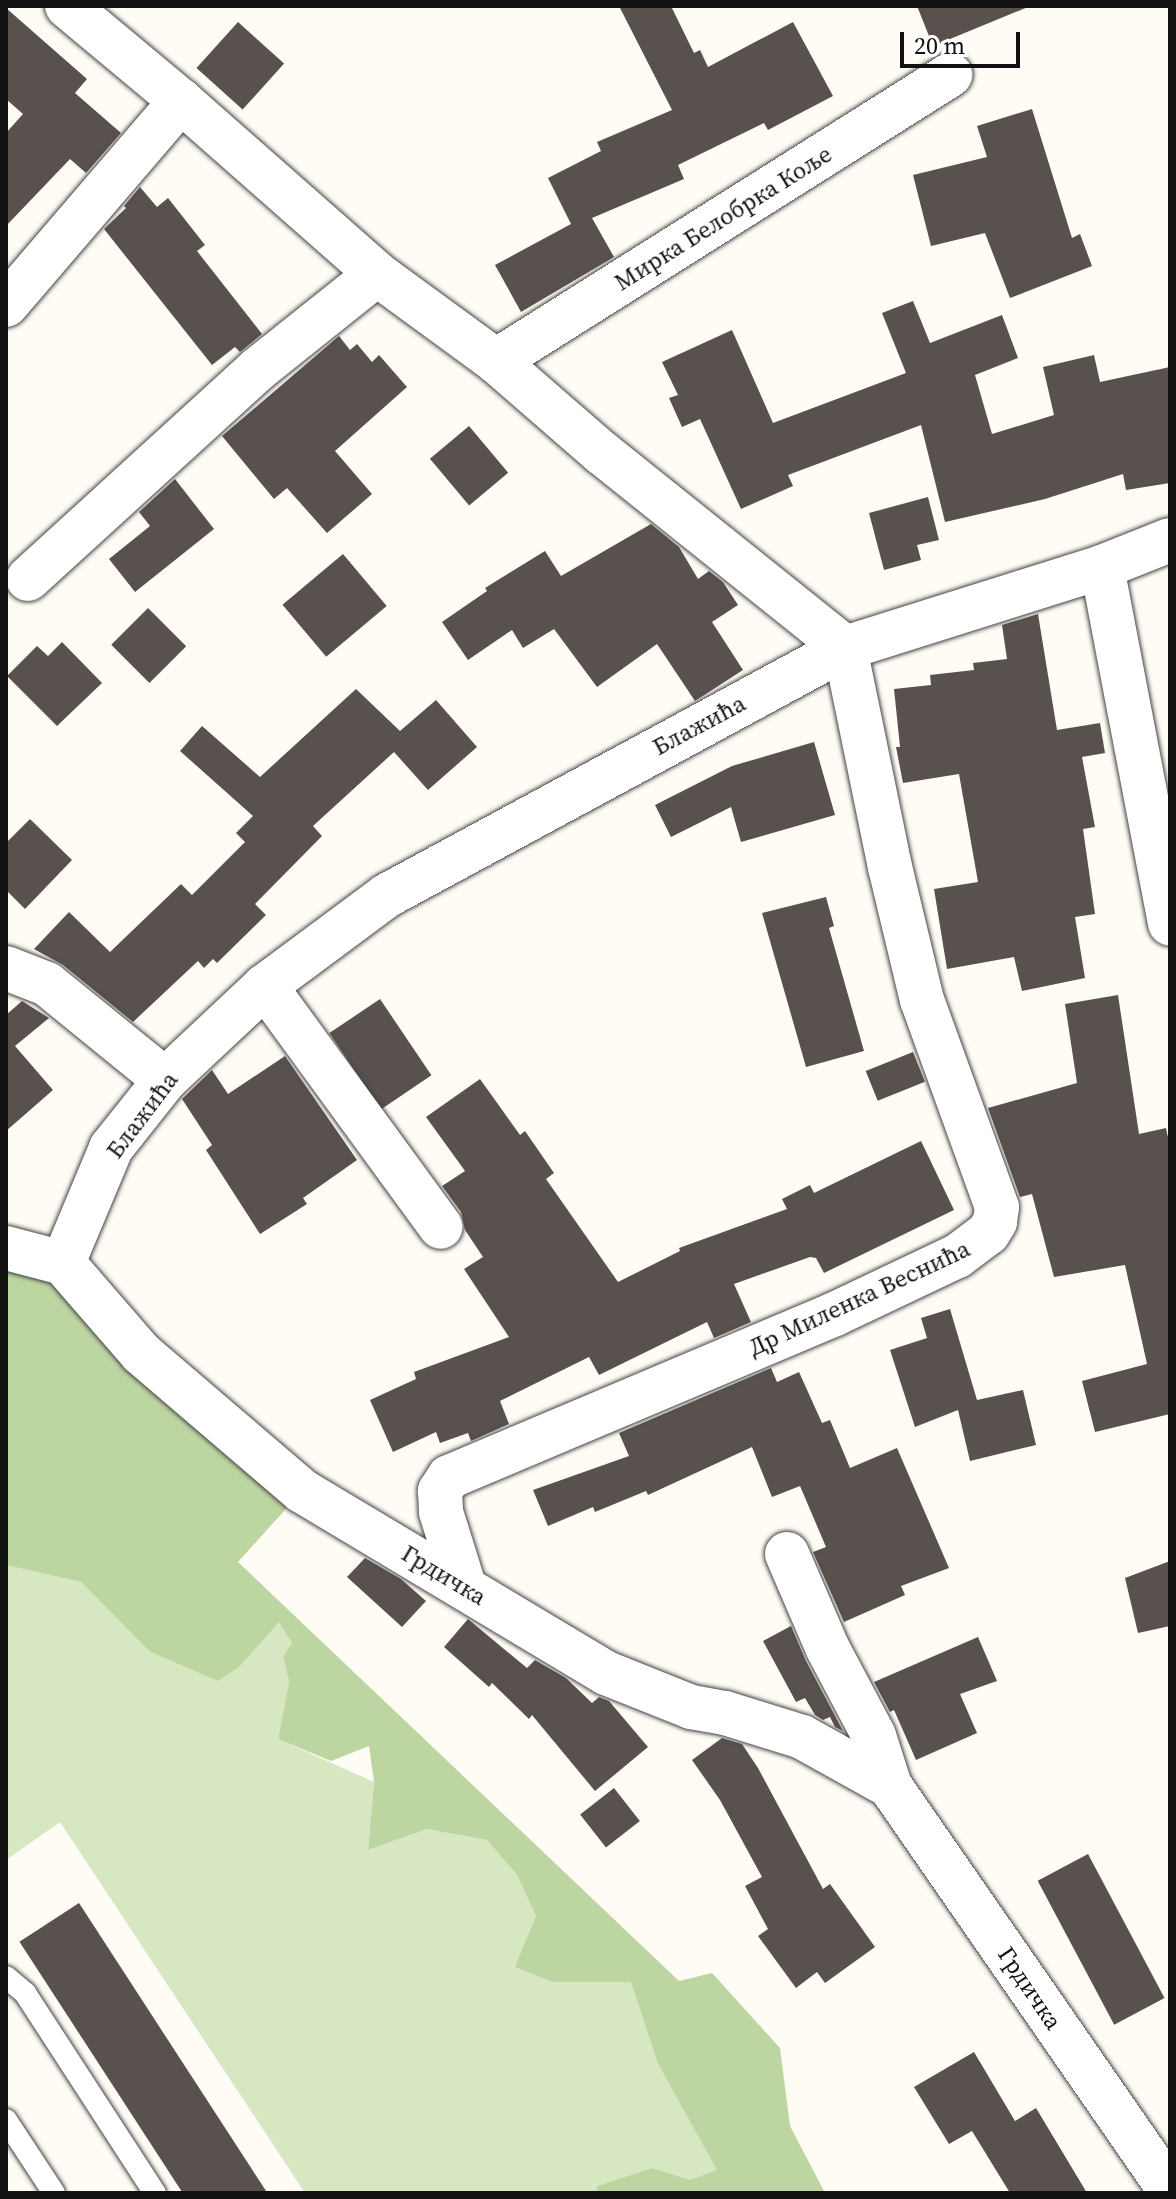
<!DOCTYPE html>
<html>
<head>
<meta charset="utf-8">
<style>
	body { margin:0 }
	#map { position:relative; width:1176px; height:2199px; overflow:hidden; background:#fefcf5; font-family:"Source Serif 4",serif }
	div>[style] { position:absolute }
	.green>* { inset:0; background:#d7e7c1 }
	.forest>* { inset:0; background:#bdd6a1 }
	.building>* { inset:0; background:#58514e; transform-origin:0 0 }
	.roads { filter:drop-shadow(0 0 2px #444) drop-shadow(0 0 2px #444) }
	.lane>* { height:22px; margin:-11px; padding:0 11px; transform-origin:11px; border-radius:11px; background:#fff }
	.street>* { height:44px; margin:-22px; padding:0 22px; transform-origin:22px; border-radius:22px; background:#fff }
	span { translate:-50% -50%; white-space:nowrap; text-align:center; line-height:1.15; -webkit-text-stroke:8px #fff; paint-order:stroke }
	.street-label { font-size:24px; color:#111 }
	.frame { position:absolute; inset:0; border:8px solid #111; pointer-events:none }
	.scale { position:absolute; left:900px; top:32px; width:120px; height:36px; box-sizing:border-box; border:4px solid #111; border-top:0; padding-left:10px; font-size:24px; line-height:28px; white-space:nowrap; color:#111; -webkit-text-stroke:6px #fff; paint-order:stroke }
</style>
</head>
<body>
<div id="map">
	<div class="green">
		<i style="clip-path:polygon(6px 1565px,81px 1582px,149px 1651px,239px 1667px,279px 1621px,292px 1643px,283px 1656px,289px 1682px,278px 1739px,374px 1782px,368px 1850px,427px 1829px,487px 1840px,517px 1875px,536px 1916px,553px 1982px,631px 1981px,658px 2064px,718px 2170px,690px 2181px,652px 2168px,597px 2186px,597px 2193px,305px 2193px,60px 1822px,6px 1860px)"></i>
	</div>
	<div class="forest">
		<i style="clip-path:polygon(6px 1248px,63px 1263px,302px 1491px,238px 1562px,679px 1981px,712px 1973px,780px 2048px,790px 2126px,825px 2193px,597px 2193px,597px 2186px,652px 2168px,690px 2180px,717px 2170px,658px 2064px,631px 1982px,553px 1982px,515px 1967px,536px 1916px,517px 1875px,487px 1840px,427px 1829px,368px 1850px,374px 1782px,369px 1746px,331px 1761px,278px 1739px,289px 1682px,283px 1656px,292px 1643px,279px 1622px,239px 1667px,218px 1681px,149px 1651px,81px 1582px,6px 1565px)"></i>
	</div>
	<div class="building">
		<i style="clip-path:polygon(619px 6px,671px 6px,694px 53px,700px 50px,708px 67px,793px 22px,833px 96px,768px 130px,764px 123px,678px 165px,684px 179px,592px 218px,614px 257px,521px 312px,495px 265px,571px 224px,548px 178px,601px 151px,597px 142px,672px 110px)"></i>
		<i style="clip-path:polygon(917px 6px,1028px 6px,1028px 7px,933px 46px)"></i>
		<i style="clip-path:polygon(6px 8px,87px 79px,75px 93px,121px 133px,86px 173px,70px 159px,6px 226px,6px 133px,23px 114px,6px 99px)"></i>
		<i style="left:238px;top:22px;width:62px;height:62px;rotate:42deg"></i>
		<i style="clip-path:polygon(1032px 109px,1072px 238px,1080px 234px,1092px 266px,1010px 298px,985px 233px,931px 246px,913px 175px,987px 157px,977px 126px)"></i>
		<i style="clip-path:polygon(140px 187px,157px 207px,168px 198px,205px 245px,197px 251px,262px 334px,240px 352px,235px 347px,212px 365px,104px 229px,126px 208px,124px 206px)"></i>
		<i style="clip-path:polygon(913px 301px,930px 343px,1002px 315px,1018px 358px,975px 375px,992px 434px,1054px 415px,1043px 367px,1094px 355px,1100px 382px,1170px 367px,1170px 483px,1126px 490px,1123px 474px,1045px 499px,945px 522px,921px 425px,788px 475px,793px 486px,741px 509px,700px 419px,682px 427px,669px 398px,678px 395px,662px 362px,732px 330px,773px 423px,906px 373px,882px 313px)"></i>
		<i style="clip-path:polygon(339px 336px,350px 350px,357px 344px,372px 362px,379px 355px,407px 387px,335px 451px,372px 494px,327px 533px,287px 488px,274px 499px,222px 436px)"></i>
		<i style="left:469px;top:426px;width:61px;height:51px;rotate:50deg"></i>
		<i style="clip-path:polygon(175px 479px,214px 529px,135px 592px,109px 559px,150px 526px,139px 512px)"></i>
		<i style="clip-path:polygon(928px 497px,939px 540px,917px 545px,921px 560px,884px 570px,869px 513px)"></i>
		<i style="clip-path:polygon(651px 524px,679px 547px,698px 579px,709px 571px,723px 582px,738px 605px,712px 622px,743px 670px,695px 701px,657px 644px,597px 687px,554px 629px,523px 648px,512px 630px,468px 660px,442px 622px,487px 591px,485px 588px,545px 551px,561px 576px)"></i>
		<i style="left:343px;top:554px;width:68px;height:79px;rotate:50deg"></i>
		<i style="left:148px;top:608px;width:54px;height:52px;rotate:45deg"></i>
		<i style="clip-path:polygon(1038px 614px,1057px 730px,1100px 723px,1105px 753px,1082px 757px,1095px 827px,1083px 829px,1095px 914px,1075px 917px,1085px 978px,1022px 991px,1014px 957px,947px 969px,934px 889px,978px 882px,959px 774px,903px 783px,896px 747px,900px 747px,894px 689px,931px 685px,930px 675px,974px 670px,973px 663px,1007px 659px,1002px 625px)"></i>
		<i style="clip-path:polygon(62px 642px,102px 683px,57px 726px,7px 676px,37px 646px,48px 656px)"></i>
		<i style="clip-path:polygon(356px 689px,400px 731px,436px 700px,477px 747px,428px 790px,394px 752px,313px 826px,322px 836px,255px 904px,266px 915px,217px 963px,213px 959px,204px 968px,198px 961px,133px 1022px,63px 965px,34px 949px,69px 912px,110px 952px,181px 884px,192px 895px,245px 842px,236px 833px,253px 816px,180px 751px,202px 726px,260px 777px)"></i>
		<i style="clip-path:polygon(814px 742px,835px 815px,741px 842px,731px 807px,671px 837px,655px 805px,732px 766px)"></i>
		<i style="clip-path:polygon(30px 819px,72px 860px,25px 909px,6px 890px,6px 843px)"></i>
		<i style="clip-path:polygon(826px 897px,834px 926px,829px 928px,864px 1051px,806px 1067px,762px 913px)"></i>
		<i style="clip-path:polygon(1118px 995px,1139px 1134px,1166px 1128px,1170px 1147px,1170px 1414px,1095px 1432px,1082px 1381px,1147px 1364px,1125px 1265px,1054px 1277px,1032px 1194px,1020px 1197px,988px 1108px,1077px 1083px,1065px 1004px)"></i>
		<i style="left:380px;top:999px;width:92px;height:61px;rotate:56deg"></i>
		<i style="clip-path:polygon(22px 1001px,49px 1018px,15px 1046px,53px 1090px,6px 1131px,6px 1015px)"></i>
		<i style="left:913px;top:1052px;width:32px;height:51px;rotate:68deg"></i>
		<i style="clip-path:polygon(285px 1056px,357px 1160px,303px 1198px,307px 1204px,260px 1234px,206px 1150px,212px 1145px,182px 1099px,212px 1070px,228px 1094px)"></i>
		<i style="clip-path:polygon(480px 1079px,520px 1135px,525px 1131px,554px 1173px,546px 1179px,618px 1282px,680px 1251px,679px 1248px,787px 1209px,782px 1199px,810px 1185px,814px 1193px,921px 1141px,954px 1210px,824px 1273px,816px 1258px,810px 1257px,734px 1284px,751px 1322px,714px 1338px,707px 1322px,599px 1375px,589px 1357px,500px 1401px,509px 1424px,471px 1441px,468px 1433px,440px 1443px,436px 1432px,393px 1452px,370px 1400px,416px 1379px,414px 1372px,509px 1337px,464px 1269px,483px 1257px,465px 1230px,461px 1212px,442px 1186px,465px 1171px,426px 1117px)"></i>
		<i style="clip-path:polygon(950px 1309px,977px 1400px,1023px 1390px,1036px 1445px,970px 1461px,958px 1410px,915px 1427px,890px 1350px,927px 1338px,921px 1318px)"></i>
		<i style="clip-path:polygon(771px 1368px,777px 1382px,799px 1372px,822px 1423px,830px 1420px,850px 1468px,897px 1448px,949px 1568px,901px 1586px,905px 1595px,844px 1622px,813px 1552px,826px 1547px,800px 1486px,772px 1497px,752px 1447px,648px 1495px,646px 1491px,595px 1512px,593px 1507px,548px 1526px,533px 1490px,629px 1456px,619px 1433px)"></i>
		<i style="clip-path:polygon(365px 1558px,401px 1579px,426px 1601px,402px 1627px,347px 1577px)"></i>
		<i style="clip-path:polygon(1170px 1561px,1170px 1626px,1138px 1633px,1125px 1578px)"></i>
		<i style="clip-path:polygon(468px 1619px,527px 1668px,535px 1660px,566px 1678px,592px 1703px,599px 1697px,609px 1701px,648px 1747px,595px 1791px,532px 1715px,529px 1719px,492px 1683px,489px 1687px,444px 1647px)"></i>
		<i style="clip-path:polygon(791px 1626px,806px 1661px,843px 1731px,835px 1727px,830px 1717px,823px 1720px,815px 1715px,805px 1698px,796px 1702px,763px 1641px)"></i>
		<i style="clip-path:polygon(978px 1637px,997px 1681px,960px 1694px,977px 1733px,916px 1760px,894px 1710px,890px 1712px,874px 1682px)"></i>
		<i style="clip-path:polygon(722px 1738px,742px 1744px,758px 1768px,823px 1889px,830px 1884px,875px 1947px,825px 1983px,817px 1972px,796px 1988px,758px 1936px,768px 1929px,745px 1886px,762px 1877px,720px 1800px,692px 1760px)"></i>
		<i style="left:614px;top:1788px;width:42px;height:43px;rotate:52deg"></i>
		<i style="left:1088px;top:1854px;width:163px;height:57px;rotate:62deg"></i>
		<i style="left:79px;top:1903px;width:345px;height:71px;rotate:57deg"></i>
		<i style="clip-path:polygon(974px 2052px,1015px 2121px,1036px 2108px,1087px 2193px,1010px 2193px,972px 2131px,949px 2144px,914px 2087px)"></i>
	</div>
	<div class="roads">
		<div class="lane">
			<i style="left:6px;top:1977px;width:25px;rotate:40deg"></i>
			<i style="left:25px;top:1993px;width:239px;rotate:57deg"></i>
			<i style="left:6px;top:2120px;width:87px;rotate:56.7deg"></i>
		</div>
		<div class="street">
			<i style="left:67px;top:6px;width:148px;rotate:39.8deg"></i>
			<i style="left:181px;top:101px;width:261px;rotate:41.4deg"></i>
			<i style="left:377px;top:274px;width:147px;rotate:36.2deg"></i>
			<i style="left:496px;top:361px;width:140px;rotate:41deg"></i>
			<i style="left:602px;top:453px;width:312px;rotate:38.7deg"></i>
			<i style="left:845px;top:648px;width:224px;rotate:78.4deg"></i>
			<i style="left:890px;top:867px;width:137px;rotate:76.5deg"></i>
			<i style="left:922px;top:1000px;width:220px;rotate:70.1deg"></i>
			<i style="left:997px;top:1207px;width:15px;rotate:98deg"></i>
			<i style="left:995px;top:1222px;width:13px;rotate:122deg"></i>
			<i style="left:988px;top:1233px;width:39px;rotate:143deg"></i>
			<i style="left:957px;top:1256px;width:135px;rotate:154.6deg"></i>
			<i style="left:835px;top:1314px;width:419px;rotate:157.1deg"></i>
			<i style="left:449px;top:1477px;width:17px;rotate:123deg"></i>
			<i style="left:440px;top:1491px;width:21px;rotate:87deg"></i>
			<i style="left:441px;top:1512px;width:77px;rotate:72.7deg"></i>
			<i style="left:6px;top:305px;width:269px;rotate:-49.4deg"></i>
			<i style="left:496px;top:361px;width:537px;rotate:-32.21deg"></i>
			<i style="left:1102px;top:567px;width:363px;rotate:79.2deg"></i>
			<i style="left:28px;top:579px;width:311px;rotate:-42.4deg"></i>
			<i style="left:258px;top:369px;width:152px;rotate:-38.6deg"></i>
			<i style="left:6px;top:968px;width:44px;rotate:21.3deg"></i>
			<i style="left:47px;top:984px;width:152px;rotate:39.1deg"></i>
			<i style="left:265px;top:986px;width:298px;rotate:53.9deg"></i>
			<i style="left:6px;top:1248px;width:59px;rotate:14.7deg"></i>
			<i style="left:63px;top:1263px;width:125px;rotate:-67.3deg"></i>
			<i style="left:111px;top:1148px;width:87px;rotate:-51.5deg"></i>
			<i style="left:165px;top:1080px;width:137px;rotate:-43.2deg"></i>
			<i style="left:265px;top:986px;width:151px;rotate:-36.6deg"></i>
			<i style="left:386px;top:896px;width:522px;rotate:-28.38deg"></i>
			<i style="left:845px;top:648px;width:269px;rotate:-17.5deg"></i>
			<i style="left:1102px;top:567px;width:73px;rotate:-21.7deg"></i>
			<i style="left:63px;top:1263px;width:119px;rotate:49.1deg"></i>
			<i style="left:141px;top:1353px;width:212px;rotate:40.6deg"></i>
			<i style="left:302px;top:1491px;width:354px;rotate:30.9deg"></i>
			<i style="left:606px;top:1673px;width:92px;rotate:21.8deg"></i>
			<i style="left:691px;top:1707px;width:35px;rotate:10deg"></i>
			<i style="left:725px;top:1713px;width:81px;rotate:17.3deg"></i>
			<i style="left:802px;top:1737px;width:101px;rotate:29.1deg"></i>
			<i style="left:787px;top:1554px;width:103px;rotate:66.7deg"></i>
			<i style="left:828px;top:1649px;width:98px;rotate:62.1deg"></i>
			<i style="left:874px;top:1736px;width:52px;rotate:72.3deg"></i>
			<i style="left:890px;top:1786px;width:492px;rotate:55.3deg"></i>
		</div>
	</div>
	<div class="street-label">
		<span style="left:723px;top:218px;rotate:-32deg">Мирка Белобрка Коље</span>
		<span style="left:699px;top:725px;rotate:-28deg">Блажића</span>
		<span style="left:142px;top:1115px;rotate:-53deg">Блажића</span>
		<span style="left:859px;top:1298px;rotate:-25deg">Др Миленка Веснића</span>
		<span style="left:444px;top:1575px;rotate:31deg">Грдичка</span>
		<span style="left:1030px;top:1988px;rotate:56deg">Грдичка</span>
	</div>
	<div class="frame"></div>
	<div class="scale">20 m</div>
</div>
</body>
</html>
